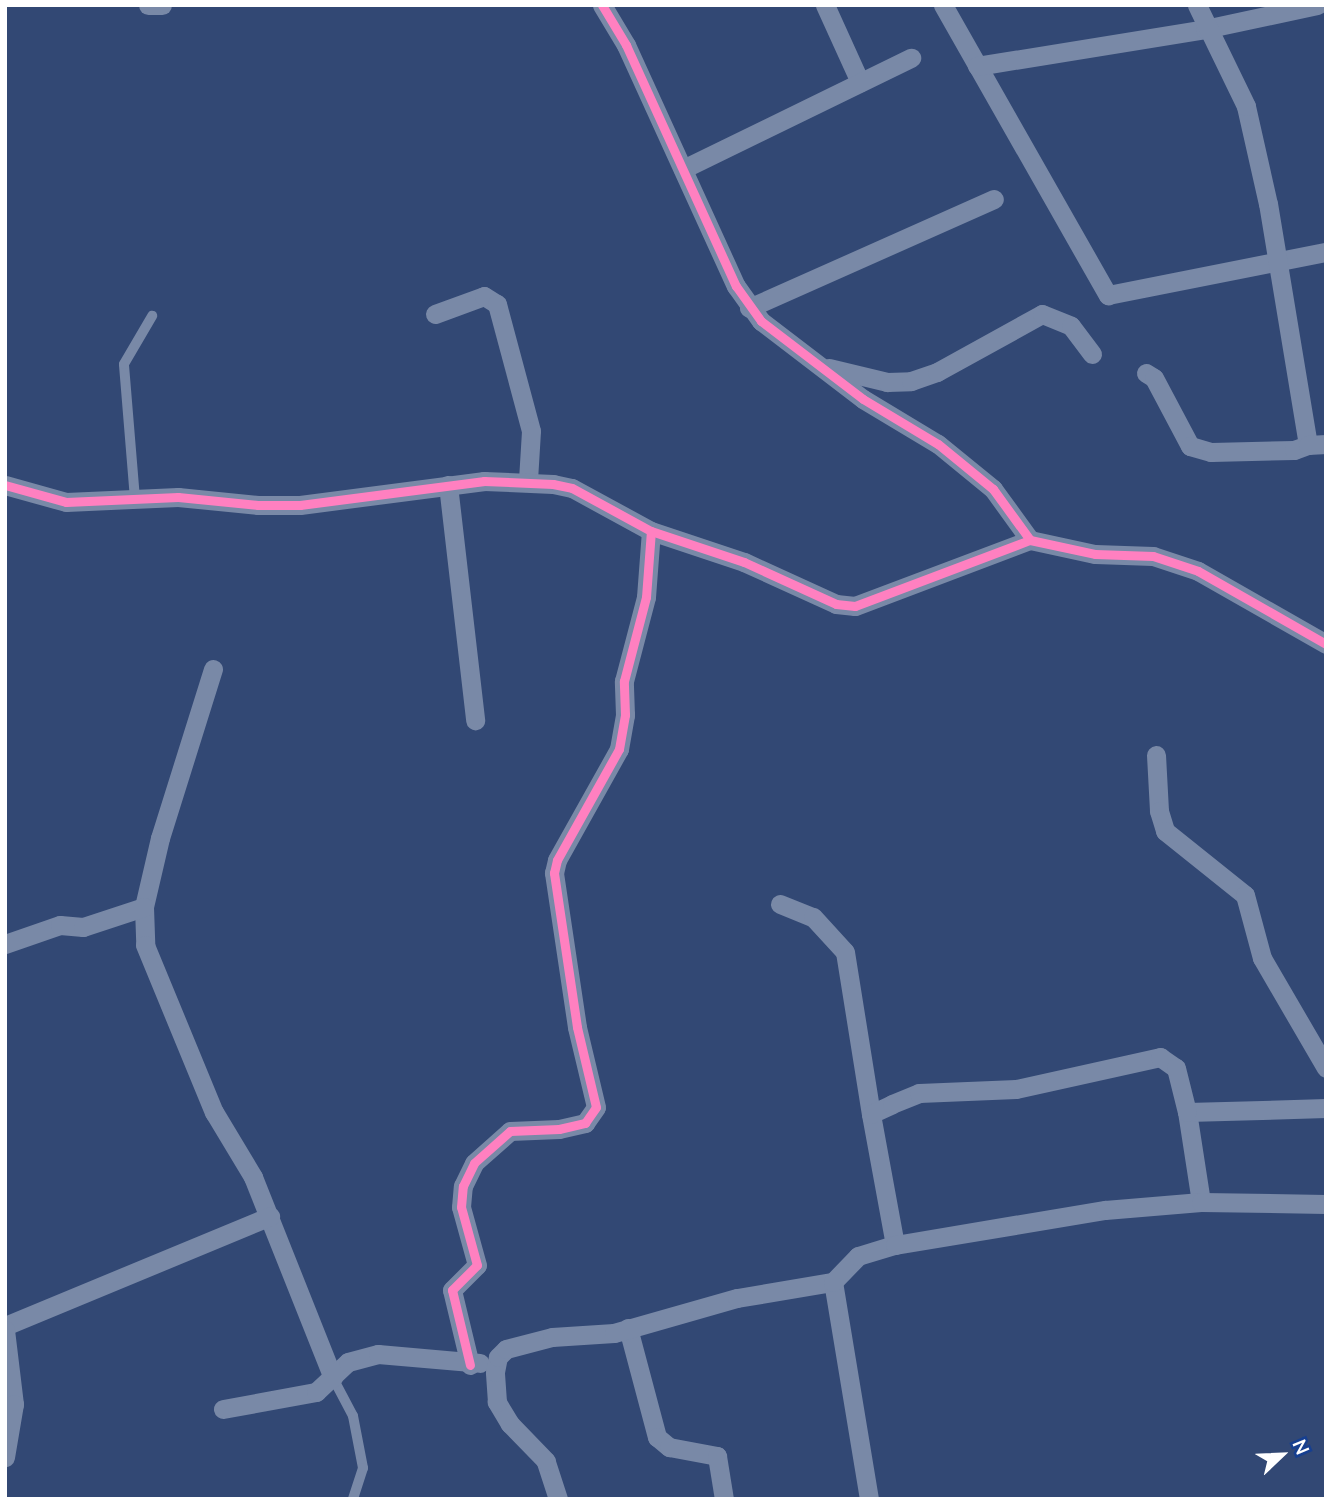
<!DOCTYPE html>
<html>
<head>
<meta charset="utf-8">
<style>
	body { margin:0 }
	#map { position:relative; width:1331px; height:1504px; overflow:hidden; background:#324874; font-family:Mulish,sans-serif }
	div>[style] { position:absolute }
	.service>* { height:10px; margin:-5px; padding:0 5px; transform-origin:5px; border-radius:5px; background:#7989a7 }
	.minor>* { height:19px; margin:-9.5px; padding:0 9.5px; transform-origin:9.5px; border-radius:9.5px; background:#7989a7 }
	.cycleway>* { height:9px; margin:-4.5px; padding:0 4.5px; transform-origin:4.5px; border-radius:4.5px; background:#ff80c0 }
	span { translate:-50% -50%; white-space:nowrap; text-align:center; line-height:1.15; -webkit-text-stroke:7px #163f90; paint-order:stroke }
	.frame { position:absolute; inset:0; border:7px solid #fff; pointer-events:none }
	.north { position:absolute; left:1247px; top:1420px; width:70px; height:70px; -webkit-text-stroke:5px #163f90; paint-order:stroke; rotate:67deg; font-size:19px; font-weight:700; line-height:28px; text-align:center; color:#fff }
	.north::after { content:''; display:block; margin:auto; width:24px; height:32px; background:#fff; clip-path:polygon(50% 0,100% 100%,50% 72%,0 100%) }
</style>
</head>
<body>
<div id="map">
	<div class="service">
		<i style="left:135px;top:499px;width:135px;rotate:-94.7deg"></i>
		<i style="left:124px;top:364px;width:56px;rotate:-59.7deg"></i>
		<i style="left:333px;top:1378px;width:43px;rotate:62.2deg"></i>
		<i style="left:353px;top:1416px;width:53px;rotate:79.1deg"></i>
		<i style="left:363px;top:1468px;width:33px;rotate:108deg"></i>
	</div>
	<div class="minor">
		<i style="left:148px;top:5px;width:14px"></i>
		<i style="left:602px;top:5px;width:47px;rotate:59deg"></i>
		<i style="left:626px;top:45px;width:265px;rotate:65.5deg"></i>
		<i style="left:736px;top:286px;width:43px;rotate:54.5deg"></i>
		<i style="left:761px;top:321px;width:128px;rotate:37.4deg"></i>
		<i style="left:863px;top:399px;width:87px;rotate:31deg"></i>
		<i style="left:938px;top:444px;width:71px;rotate:39.3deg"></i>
		<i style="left:993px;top:489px;width:63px;rotate:54deg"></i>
		<i style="left:1030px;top:540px;width:66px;rotate:12.2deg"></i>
		<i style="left:1095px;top:554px;width:58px;rotate:2deg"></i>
		<i style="left:1153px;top:556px;width:47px;rotate:18.4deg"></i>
		<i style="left:1198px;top:571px;width:147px;rotate:29.7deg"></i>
		<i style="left:825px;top:5px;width:85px;rotate:65.6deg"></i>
		<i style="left:943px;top:5px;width:334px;rotate:60.4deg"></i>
		<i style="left:1108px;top:295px;width:222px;rotate:-11.2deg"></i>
		<i style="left:977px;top:66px;width:231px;rotate:-9.2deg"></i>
		<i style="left:1205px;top:29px;width:115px;rotate:-12.1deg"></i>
		<i style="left:683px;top:169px;width:254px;rotate:-26deg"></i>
		<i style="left:749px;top:308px;width:268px;rotate:-24deg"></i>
		<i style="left:435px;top:314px;width:52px;rotate:-20.2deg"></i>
		<i style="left:484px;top:296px;width:15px;rotate:32deg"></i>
		<i style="left:497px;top:304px;width:131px;rotate:75deg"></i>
		<i style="left:531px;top:431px;width:49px;rotate:93.5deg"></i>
		<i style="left:829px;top:368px;width:60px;rotate:13.6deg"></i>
		<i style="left:887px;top:382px;width:24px;rotate:-2deg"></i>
		<i style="left:911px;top:381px;width:28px;rotate:-19deg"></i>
		<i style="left:937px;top:372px;width:120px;rotate:-28.9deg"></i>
		<i style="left:1042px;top:314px;width:31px;rotate:22deg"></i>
		<i style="left:1071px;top:326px;width:35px;rotate:53deg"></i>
		<i style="left:1146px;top:373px;width:9px;rotate:32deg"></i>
		<i style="left:1154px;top:378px;width:77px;rotate:62.1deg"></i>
		<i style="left:1190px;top:446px;width:22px;rotate:16deg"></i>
		<i style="left:1211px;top:452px;width:83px;rotate:-1.4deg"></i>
		<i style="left:1294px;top:450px;width:15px;rotate:-20deg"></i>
		<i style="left:1308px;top:445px;width:244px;rotate:-99.4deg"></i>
		<i style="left:1268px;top:204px;width:100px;rotate:-102.7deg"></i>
		<i style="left:1246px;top:106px;width:112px;rotate:-115.9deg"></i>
		<i style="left:1308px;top:445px;width:18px;rotate:-3deg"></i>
		<i style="left:5px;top:485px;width:63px;rotate:15.6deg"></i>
		<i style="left:66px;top:502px;width:112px;rotate:-2.6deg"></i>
		<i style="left:178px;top:497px;width:80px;rotate:5.7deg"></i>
		<i style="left:258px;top:505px;width:42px"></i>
		<i style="left:300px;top:505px;width:186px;rotate:-7.4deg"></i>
		<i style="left:484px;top:481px;width:69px;rotate:2.5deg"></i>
		<i style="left:553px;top:484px;width:19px;rotate:12deg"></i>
		<i style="left:572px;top:488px;width:90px;rotate:28.6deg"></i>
		<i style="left:651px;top:531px;width:98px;rotate:18.4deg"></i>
		<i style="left:744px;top:562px;width:101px;rotate:24.5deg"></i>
		<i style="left:836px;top:604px;width:19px;rotate:6deg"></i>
		<i style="left:855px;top:606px;width:187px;rotate:-20.7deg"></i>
		<i style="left:448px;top:485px;width:237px;rotate:83.4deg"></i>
		<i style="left:213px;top:669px;width:177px;rotate:107.4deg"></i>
		<i style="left:160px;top:838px;width:71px;rotate:103.1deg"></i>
		<i style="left:144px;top:907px;width:38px;rotate:88deg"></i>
		<i style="left:145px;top:945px;width:181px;rotate:67.6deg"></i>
		<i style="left:214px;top:1112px;width:76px;rotate:59deg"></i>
		<i style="left:253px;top:1177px;width:216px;rotate:68.3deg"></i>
		<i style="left:1156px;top:755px;width:56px;rotate:86.9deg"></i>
		<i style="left:1159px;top:811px;width:21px;rotate:73deg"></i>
		<i style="left:1165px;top:831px;width:102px;rotate:38.7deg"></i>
		<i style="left:1245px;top:895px;width:65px;rotate:74.9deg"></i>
		<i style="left:1262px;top:958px;width:127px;rotate:59.8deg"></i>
		<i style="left:780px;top:904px;width:35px;rotate:22deg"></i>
		<i style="left:813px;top:917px;width:47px;rotate:47.6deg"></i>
		<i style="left:845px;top:952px;width:164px;rotate:80.9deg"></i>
		<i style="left:5px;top:944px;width:58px;rotate:-19.1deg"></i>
		<i style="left:60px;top:925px;width:23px;rotate:5deg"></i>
		<i style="left:83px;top:927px;width:64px;rotate:-18.2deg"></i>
		<i style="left:1201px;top:1202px;width:91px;rotate:-98.8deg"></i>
		<i style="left:1187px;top:1112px;width:139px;rotate:-1.6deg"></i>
		<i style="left:895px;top:1245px;width:133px;rotate:-100.4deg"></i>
		<i style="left:871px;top:1114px;width:23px;rotate:-25deg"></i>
		<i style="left:892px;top:1104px;width:29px;rotate:-22deg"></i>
		<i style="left:919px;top:1093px;width:97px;rotate:-2.4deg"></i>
		<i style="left:1016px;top:1089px;width:148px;rotate:-12.5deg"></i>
		<i style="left:1160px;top:1057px;width:19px;rotate:35deg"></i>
		<i style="left:1176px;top:1068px;width:45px;rotate:76deg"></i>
		<i style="left:5px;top:1326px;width:287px;rotate:-22.5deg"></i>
		<i style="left:628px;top:1328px;width:113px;rotate:75.1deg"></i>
		<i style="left:657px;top:1437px;width:16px;rotate:40deg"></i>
		<i style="left:669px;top:1447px;width:49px;rotate:10.6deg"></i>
		<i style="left:717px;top:1456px;width:44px;rotate:80.8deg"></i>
		<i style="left:5px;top:1330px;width:75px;rotate:83.1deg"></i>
		<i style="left:14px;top:1404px;width:54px;rotate:99.6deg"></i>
		<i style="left:470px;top:1365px;width:77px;rotate:-103.5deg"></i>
		<i style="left:452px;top:1290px;width:35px;rotate:-45deg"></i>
		<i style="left:477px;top:1265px;width:60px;rotate:-105.4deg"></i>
		<i style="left:461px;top:1207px;width:21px;rotate:-85deg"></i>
		<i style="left:463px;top:1186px;width:25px;rotate:-64deg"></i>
		<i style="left:474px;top:1163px;width:48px;rotate:-41.6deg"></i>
		<i style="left:510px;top:1131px;width:49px;rotate:-2.3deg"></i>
		<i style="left:559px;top:1129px;width:27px;rotate:-13deg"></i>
		<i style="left:585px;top:1123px;width:19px;rotate:-55deg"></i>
		<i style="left:596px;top:1107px;width:82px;rotate:-103.4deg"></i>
		<i style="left:577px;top:1027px;width:156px;rotate:-98.5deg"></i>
		<i style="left:554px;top:873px;width:13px;rotate:-77deg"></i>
		<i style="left:557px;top:860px;width:127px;rotate:-60.8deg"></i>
		<i style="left:619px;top:749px;width:35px;rotate:-80deg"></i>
		<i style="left:625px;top:715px;width:34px;rotate:-92deg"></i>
		<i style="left:624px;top:681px;width:87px;rotate:-75.3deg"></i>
		<i style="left:646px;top:597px;width:66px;rotate:-85.7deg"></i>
		<i style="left:223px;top:1409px;width:95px;rotate:-10.4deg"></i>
		<i style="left:316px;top:1392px;width:44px;rotate:-43.2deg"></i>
		<i style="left:348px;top:1362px;width:31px;rotate:-15deg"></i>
		<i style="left:378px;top:1354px;width:102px;rotate:5deg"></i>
		<i style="left:558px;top:1499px;width:40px;rotate:-108deg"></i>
		<i style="left:546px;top:1461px;width:52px;rotate:-134.2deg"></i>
		<i style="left:510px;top:1424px;width:26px;rotate:-121deg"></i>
		<i style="left:497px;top:1402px;width:30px;rotate:-94deg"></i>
		<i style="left:495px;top:1372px;width:15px;rotate:-79deg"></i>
		<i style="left:498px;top:1357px;width:11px;rotate:-45deg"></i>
		<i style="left:506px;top:1349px;width:48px;rotate:-14.6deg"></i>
		<i style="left:552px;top:1337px;width:62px;rotate:-3.7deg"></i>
		<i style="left:614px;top:1333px;width:128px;rotate:-15.9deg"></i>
		<i style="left:737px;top:1298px;width:97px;rotate:-9.5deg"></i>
		<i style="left:869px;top:1499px;width:220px;rotate:-99.4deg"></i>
		<i style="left:833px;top:1282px;width:36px;rotate:-46deg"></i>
		<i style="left:858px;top:1256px;width:39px;rotate:-17deg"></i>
		<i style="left:895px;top:1245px;width:213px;rotate:-9.5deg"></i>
		<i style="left:1105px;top:1210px;width:96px;rotate:-4.8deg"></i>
		<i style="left:1201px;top:1202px;width:125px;rotate:0.9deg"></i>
	</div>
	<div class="cycleway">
		<i style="left:602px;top:5px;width:47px;rotate:59deg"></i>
		<i style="left:626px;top:45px;width:265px;rotate:65.5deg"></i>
		<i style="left:736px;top:286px;width:43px;rotate:54.5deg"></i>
		<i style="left:761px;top:321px;width:128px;rotate:37.4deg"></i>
		<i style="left:863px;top:399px;width:87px;rotate:31deg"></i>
		<i style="left:938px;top:444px;width:71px;rotate:39.3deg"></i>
		<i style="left:993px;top:489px;width:63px;rotate:54deg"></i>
		<i style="left:1030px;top:540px;width:66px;rotate:12.2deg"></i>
		<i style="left:1095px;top:554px;width:58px;rotate:2deg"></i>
		<i style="left:1153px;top:556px;width:47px;rotate:18.4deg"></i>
		<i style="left:1198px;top:571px;width:147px;rotate:29.7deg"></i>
		<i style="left:5px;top:485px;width:63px;rotate:15.6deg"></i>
		<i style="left:66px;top:502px;width:112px;rotate:-2.6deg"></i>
		<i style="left:178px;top:497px;width:80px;rotate:5.7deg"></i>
		<i style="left:258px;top:505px;width:42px"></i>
		<i style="left:300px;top:505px;width:186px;rotate:-7.4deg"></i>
		<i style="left:484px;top:481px;width:69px;rotate:2.5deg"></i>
		<i style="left:553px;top:484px;width:19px;rotate:12deg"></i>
		<i style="left:572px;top:488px;width:90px;rotate:28.6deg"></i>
		<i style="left:651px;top:531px;width:98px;rotate:18.4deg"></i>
		<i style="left:744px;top:562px;width:101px;rotate:24.5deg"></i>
		<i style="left:836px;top:604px;width:19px;rotate:6deg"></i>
		<i style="left:855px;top:606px;width:187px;rotate:-20.7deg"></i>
		<i style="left:470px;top:1365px;width:77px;rotate:-103.5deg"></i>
		<i style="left:452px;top:1290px;width:35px;rotate:-45deg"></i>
		<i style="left:477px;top:1265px;width:60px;rotate:-105.4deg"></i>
		<i style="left:461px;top:1207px;width:21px;rotate:-85deg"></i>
		<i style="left:463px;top:1186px;width:25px;rotate:-64deg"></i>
		<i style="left:474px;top:1163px;width:48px;rotate:-41.6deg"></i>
		<i style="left:510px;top:1131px;width:49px;rotate:-2.3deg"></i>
		<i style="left:559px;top:1129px;width:27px;rotate:-13deg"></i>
		<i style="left:585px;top:1123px;width:19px;rotate:-55deg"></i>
		<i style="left:596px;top:1107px;width:82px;rotate:-103.4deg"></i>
		<i style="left:577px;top:1027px;width:156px;rotate:-98.5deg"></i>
		<i style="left:554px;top:873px;width:13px;rotate:-77deg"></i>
		<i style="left:557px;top:860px;width:127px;rotate:-60.8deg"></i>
		<i style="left:619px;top:749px;width:35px;rotate:-80deg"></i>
		<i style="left:625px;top:715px;width:34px;rotate:-92deg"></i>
		<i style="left:624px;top:681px;width:87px;rotate:-75.3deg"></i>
		<i style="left:646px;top:597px;width:66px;rotate:-85.7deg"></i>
	</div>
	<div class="frame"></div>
	<div class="north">N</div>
</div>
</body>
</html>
